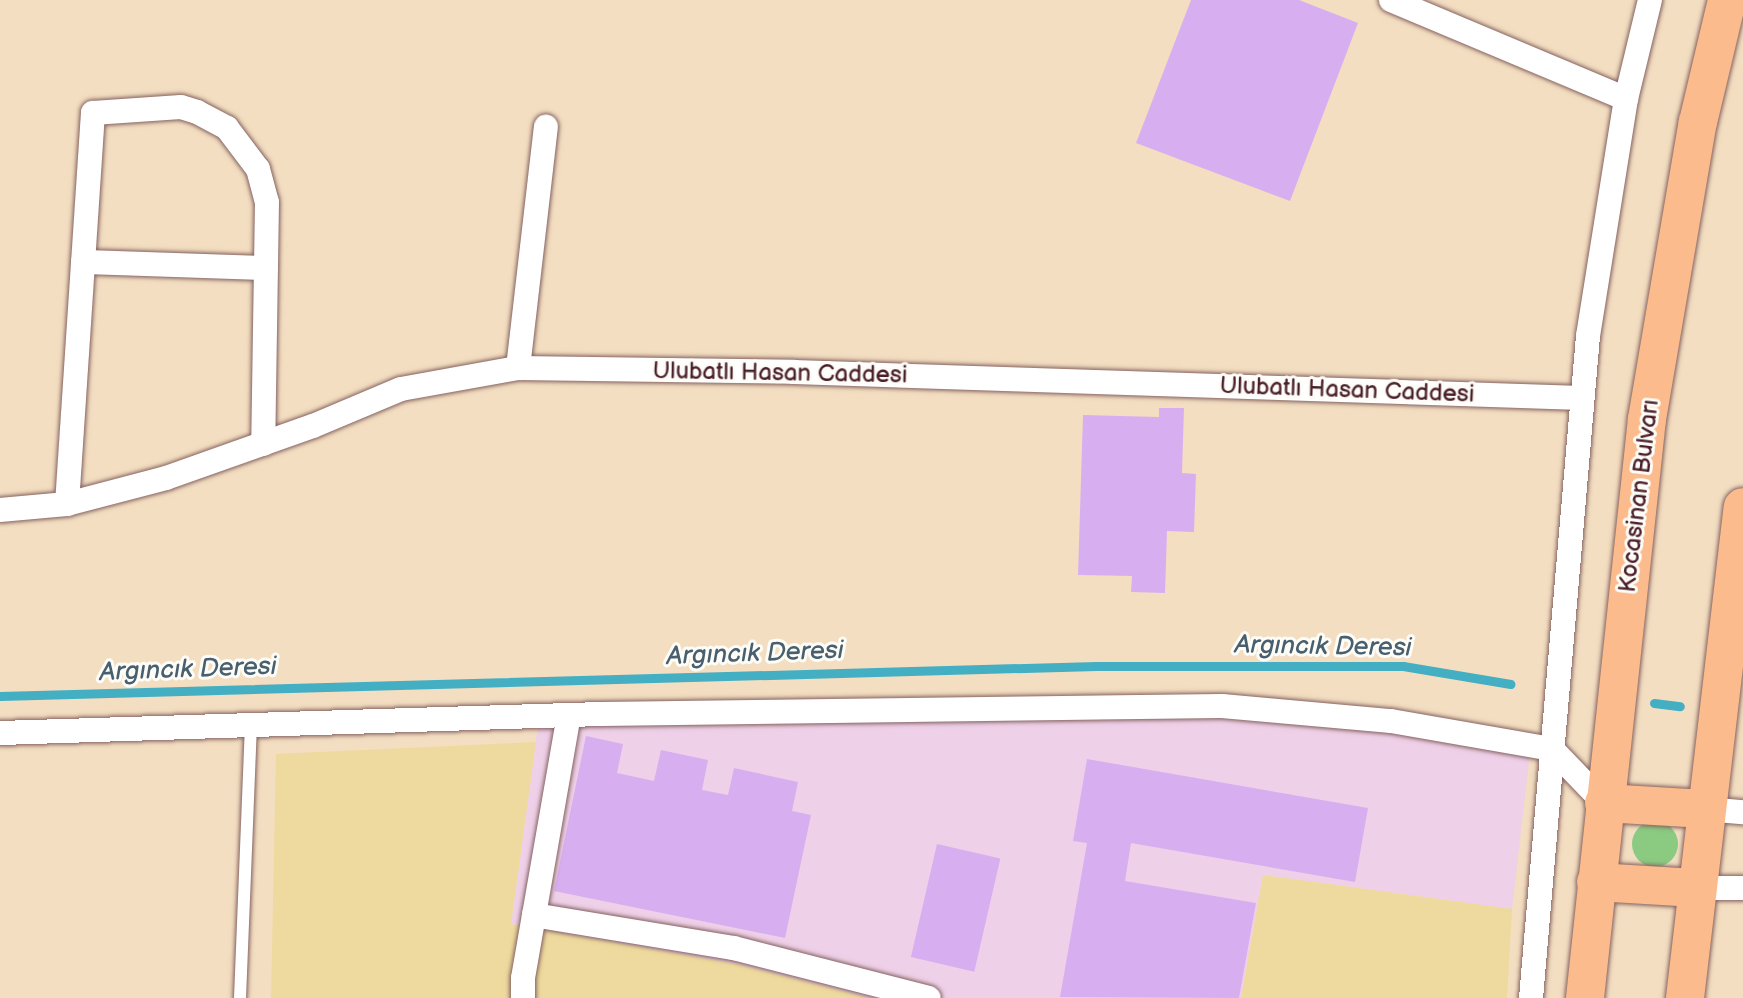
<!DOCTYPE html>
<html>
<head>
<meta charset="utf-8">
<style>
	body { margin:0 }
	#map { position:relative; width:1743px; height:998px; overflow:hidden; background:#f3dec1; font-family:"Balsamiq Sans",sans-serif }
	div>[style] { position:absolute }
	.built>* { inset:0; background:#eed0e8 }
	.green>* { inset:0; background:#8aca81 }
	.round { border-radius:50% }
	.sand>* { inset:0; background:#eeda9e }
	.stream>* { height:9px; margin:-4.5px; padding:0 4.5px; transform-origin:4.5px; border-radius:4.5px; background:#44aec3 }
	.building>* { inset:0; background:#d7aff1; transform-origin:0 0 }
	.roads { filter:drop-shadow(0 0 2px #856260) drop-shadow(0 0 2px #856260) }
	.service>* { height:12px; margin:-6px; padding:0 6px; transform-origin:6px; border-radius:6px; background:#fff }
	.minor>* { height:24px; margin:-12px; padding:0 12px; transform-origin:12px; border-radius:12px; background:#fff }
	.trunk>* { height:38px; margin:-19px; padding:0 19px; transform-origin:19px; border-radius:19px; background:#fbbb8c }
	span { translate:-50% -50%; white-space:nowrap; text-align:center; line-height:1.15; -webkit-text-stroke:6px #fdfcf7; paint-order:stroke }
	.street-label { font-size:24px; color:#4a1f2b }
	.water-label { font-size:26px; color:#475f6f; font-style:italic }
</style>
</head>
<body>
<div id="map">
	<div class="built">
		<i style="clip-path:polygon(1152px 710px,1531px 744px,1512px 909px,1263px 875px,1241px 998px,870px 998px,736px 964px,511px 924px,539px 718px)"></i>
	</div>
	<div class="green">
		<i class="round" style="left:1632px;top:821px;width:46px;height:46px"></i>
	</div>
	<div class="sand">
		<i style="clip-path:polygon(536px 742px,511px 924px,736px 964px,870px 998px,271px 998px,276px 754px)"></i>
		<i style="clip-path:polygon(1263px 875px,1512px 909px,1507px 998px,1241px 998px)"></i>
	</div>
	<div class="stream">
		<i style="left:0;top:696px;width:1097px;rotate:-1.57deg"></i>
		<i style="left:1097px;top:666px;width:306px"></i>
		<i style="left:1403px;top:666px;width:109px;rotate:9.5deg"></i>
		<i style="left:1654px;top:703px;width:26px;rotate:7deg"></i>
	</div>
	<div class="building">
		<i style="clip-path:polygon(1191px 0,1299px 0,1358px 23px,1290px 201px,1136px 143px)"></i>
		<i style="clip-path:polygon(1159px 408px,1184px 408px,1182px 473px,1196px 474px,1194px 532px,1167px 531px,1165px 593px,1131px 592px,1132px 576px,1078px 575px,1083px 415px,1159px 417px)"></i>
		<i style="clip-path:polygon(586px 736px,623px 744px,617px 773px,654px 781px,661px 750px,708px 760px,702px 790px,728px 795px,734px 768px,798px 782px,792px 811px,811px 815px,785px 938px,554px 891px)"></i>
		<i style="clip-path:polygon(1087px 759px,1368px 808px,1355px 882px,1131px 843px,1125px 881px,1256px 903px,1239px 998px,1060px 997px,1087px 843px,1073px 841px)"></i>
		<i style="left:937px;top:844px;width:65px;height:116px;rotate:13deg"></i>
	</div>
	<div class="roads">
		<div class="service">
			<i style="left:240px;top:998px;width:273px;rotate:-87.7deg"></i>
		</div>
		<div class="minor">
			<i style="left:1391px;top:0;width:255px;rotate:22.8deg"></i>
			<i style="left:83px;top:262px;width:183px;rotate:1.9deg"></i>
			<i style="left:518px;top:368px;width:243px;rotate:-83.4deg"></i>
			<i style="left:67px;top:504px;width:392px;rotate:-86.2deg"></i>
			<i style="left:93px;top:113px;width:88px;rotate:-3.9deg"></i>
			<i style="left:181px;top:107px;width:17px;rotate:17deg"></i>
			<i style="left:197px;top:112px;width:34px;rotate:28deg"></i>
			<i style="left:227px;top:128px;width:51px;rotate:52.9deg"></i>
			<i style="left:258px;top:169px;width:34px;rotate:75deg"></i>
			<i style="left:267px;top:202px;width:242px;rotate:90.9deg"></i>
			<i style="left:0;top:510px;width:67px;rotate:-5.1deg"></i>
			<i style="left:67px;top:504px;width:102px;rotate:-14.7deg"></i>
			<i style="left:166px;top:478px;width:156px;rotate:-19.5deg"></i>
			<i style="left:313px;top:426px;width:95px;rotate:-22.8deg"></i>
			<i style="left:401px;top:389px;width:119px;rotate:-10.2deg"></i>
			<i style="left:518px;top:368px;width:276px;rotate:0.8deg"></i>
			<i style="left:794px;top:372px;width:788px;rotate:1.89deg"></i>
			<i style="left:0;top:733px;width:601px;rotate:-1.81deg"></i>
			<i style="left:601px;top:714px;width:621px;rotate:-0.74deg"></i>
			<i style="left:1222px;top:706px;width:170px;rotate:5.1deg"></i>
			<i style="left:1391px;top:721px;width:163px;rotate:9.9deg"></i>
			<i style="left:1552px;top:749px;width:75px;rotate:46.1deg"></i>
			<i style="left:1705px;top:809px;width:38px;rotate:5deg"></i>
			<i style="left:1696px;top:888px;width:47px"></i>
			<i style="left:534px;top:915px;width:203px;rotate:9.4deg"></i>
			<i style="left:734px;top:948px;width:201px;rotate:14.4deg"></i>
			<i style="left:523px;top:998px;width:20px;rotate:-90deg"></i>
			<i style="left:523px;top:978px;width:267px;rotate:-80.1deg"></i>
			<i style="left:1531px;top:998px;width:664px;rotate:-85.08deg"></i>
			<i style="left:1588px;top:336px;width:240px;rotate:-80.9deg"></i>
			<i style="left:1626px;top:99px;width:102px;rotate:-76.4deg"></i>
		</div>
		<div class="trunk">
			<i style="left:1604px;top:803px;width:101px;rotate:3.4deg"></i>
			<i style="left:1596px;top:882px;width:100px;rotate:3.4deg"></i>
			<i style="left:1585px;top:998px;width:582px;rotate:-83.89deg"></i>
			<i style="left:1647px;top:419px;width:301px;rotate:-80.3deg"></i>
			<i style="left:1698px;top:122px;width:125px;rotate:-76.6deg"></i>
			<i style="left:1685px;top:998px;width:494px;rotate:-83.3deg"></i>
		</div>
	</div>
	<div class="street-label">
		<span style="left:780px;top:373px;rotate:1deg">Ulubatlı Hasan Caddesi</span>
		<span style="left:1347px;top:390px;rotate:2deg">Ulubatlı Hasan Caddesi</span>
		<span style="left:1639px;top:496px;rotate:-83deg">Kocasinan Bulvarı</span>
	</div>
	<div class="water-label">
		<span style="left:1323px;top:647px;rotate:1deg">Argıncık Deresi</span>
		<span style="left:755px;top:654px;rotate:-2deg">Argıncık Deresi</span>
		<span style="left:188px;top:670px;rotate:-2deg">Argıncık Deresi</span>
	</div>
</div>
</body>
</html>
